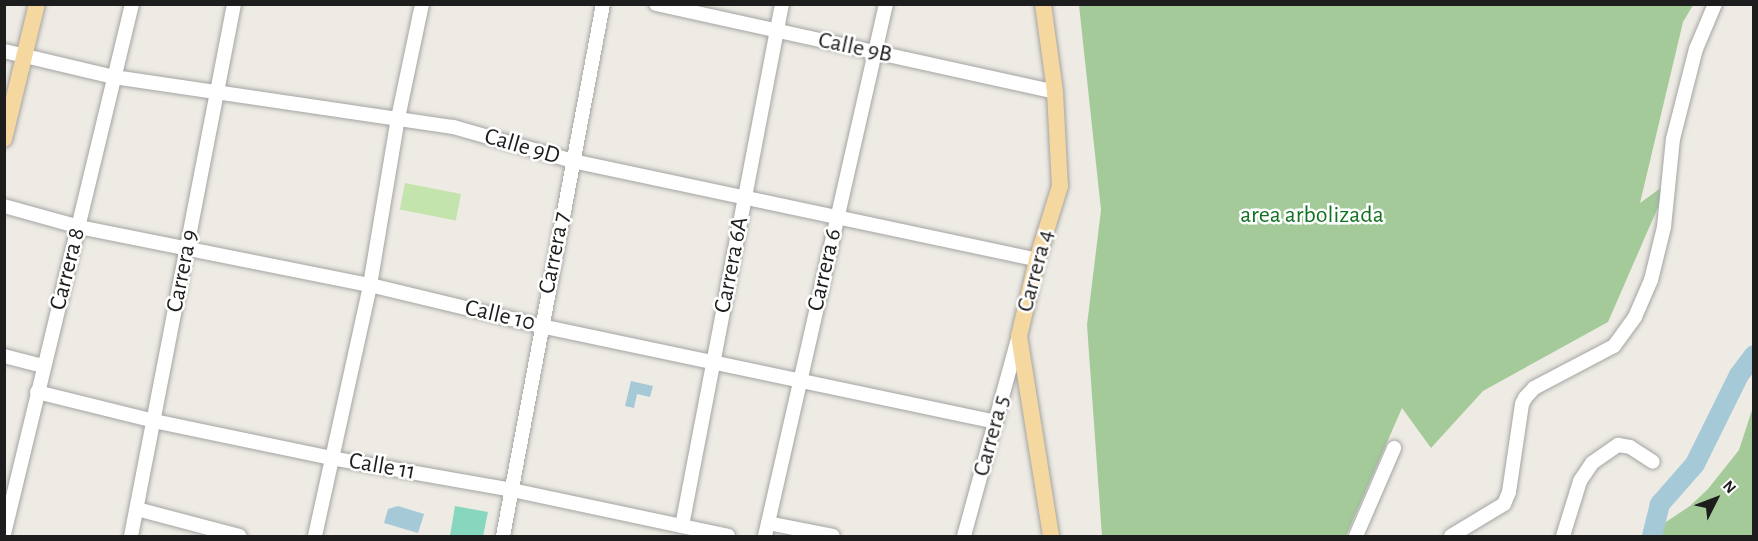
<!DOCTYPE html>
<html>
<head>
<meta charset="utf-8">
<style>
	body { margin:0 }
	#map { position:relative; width:1758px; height:541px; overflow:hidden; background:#edebe3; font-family:"Alegreya Sans",sans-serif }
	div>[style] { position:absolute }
	.grass>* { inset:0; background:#c3e4ac; transform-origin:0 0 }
	.forest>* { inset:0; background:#a4ca9a }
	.pitch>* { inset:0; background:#86d7be }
	.water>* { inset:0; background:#a6c9d8 }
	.river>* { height:20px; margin:-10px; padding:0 10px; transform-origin:10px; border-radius:10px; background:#a6c9d8 }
	.roads { filter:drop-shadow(0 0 2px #a4a4a4) drop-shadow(0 0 2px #a4a4a4) }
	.minor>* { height:14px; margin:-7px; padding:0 7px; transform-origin:7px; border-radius:7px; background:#fff }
	.major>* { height:16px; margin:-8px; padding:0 8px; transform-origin:8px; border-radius:8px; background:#f5d7a0 }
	span { translate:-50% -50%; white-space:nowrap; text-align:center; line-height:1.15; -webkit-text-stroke:5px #fff; paint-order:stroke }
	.street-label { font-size:24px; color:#1d1d1d }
	.park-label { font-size:24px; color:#137222 }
	.frame { position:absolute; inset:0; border:6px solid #1d1d1d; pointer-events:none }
	.north { position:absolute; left:1686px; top:469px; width:60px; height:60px; -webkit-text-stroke:4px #fff; paint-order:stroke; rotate:48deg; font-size:16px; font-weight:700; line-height:24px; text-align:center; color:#1d1d1d }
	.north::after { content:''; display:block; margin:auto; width:21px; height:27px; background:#1d1d1d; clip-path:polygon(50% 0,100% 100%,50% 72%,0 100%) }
</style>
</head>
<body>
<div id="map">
	<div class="grass">
		<i style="left:405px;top:183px;width:57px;height:27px;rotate:11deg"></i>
	</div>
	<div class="forest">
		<i style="clip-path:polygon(1079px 5px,1693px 5px,1683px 22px,1640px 203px,1669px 182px,1608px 322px,1483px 391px,1431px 448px,1402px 408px,1346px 536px,1102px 536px,1087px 325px,1101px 210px)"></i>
		<i style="clip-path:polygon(1753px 407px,1753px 536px,1658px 536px,1660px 526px,1690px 506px,1708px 489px,1739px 450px)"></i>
	</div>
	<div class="pitch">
		<i style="clip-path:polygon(455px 506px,488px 512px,483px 536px,450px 536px)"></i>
	</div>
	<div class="water">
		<i style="clip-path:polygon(631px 381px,653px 386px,650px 397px,637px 394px,634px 408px,625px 406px)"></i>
		<i style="clip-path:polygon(398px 506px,424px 514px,418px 533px,384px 523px,388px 509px)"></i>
	</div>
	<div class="river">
		<i style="left:1652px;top:536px;width:33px;rotate:-76deg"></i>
		<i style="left:1660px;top:504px;width:53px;rotate:-48.8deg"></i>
		<i style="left:1695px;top:464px;width:99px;rotate:-63.7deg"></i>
		<i style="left:1739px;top:375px;width:25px;rotate:-53deg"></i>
	</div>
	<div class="roads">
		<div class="minor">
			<i style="left:656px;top:4px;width:409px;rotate:12.4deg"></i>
			<i style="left:4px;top:51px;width:113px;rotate:13.3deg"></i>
			<i style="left:114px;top:77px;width:343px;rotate:8.4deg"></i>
			<i style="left:453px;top:127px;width:125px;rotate:15.8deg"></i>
			<i style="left:573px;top:161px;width:474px;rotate:12deg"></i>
			<i style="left:4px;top:206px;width:78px;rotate:15.6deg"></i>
			<i style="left:79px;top:227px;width:297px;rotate:11.3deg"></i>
			<i style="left:370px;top:285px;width:176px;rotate:13.5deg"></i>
			<i style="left:541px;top:326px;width:465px;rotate:11.9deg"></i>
			<i style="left:4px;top:356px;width:40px;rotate:14.4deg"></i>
			<i style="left:37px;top:392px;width:121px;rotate:13.9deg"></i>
			<i style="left:154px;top:421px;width:181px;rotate:11.8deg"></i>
			<i style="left:331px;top:458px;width:184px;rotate:10deg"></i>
			<i style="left:512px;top:490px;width:221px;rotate:12deg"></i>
			<i style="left:137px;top:509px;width:106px;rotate:14.8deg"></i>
			<i style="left:768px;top:523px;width:66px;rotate:11.3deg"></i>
			<i style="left:682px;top:526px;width:531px;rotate:-79.16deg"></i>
			<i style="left:4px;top:534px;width:545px;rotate:-76.42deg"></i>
			<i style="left:131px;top:536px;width:542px;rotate:-79.04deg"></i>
			<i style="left:315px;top:536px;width:257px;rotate:-77.6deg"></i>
			<i style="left:370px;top:285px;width:169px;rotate:-80.5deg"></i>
			<i style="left:398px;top:118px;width:116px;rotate:-78.1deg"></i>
			<i style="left:503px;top:536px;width:541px;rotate:-79.35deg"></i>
			<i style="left:765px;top:536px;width:546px;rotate:-77.19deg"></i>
			<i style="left:964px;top:536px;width:205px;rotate:-74.7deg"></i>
			<i style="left:1356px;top:536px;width:96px;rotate:-66.6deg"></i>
			<i style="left:1451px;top:536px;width:62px;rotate:-31.1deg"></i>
			<i style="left:1504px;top:504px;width:13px;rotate:-67deg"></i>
			<i style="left:1509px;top:492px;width:89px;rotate:-81.6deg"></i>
			<i style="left:1522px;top:404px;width:7px;rotate:-63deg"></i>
			<i style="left:1525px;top:398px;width:13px;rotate:-48deg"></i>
			<i style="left:1534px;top:388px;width:90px;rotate:-27.7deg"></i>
			<i style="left:1614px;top:346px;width:36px;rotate:-54deg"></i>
			<i style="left:1635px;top:317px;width:40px;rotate:-66.6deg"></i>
			<i style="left:1651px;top:280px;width:55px;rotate:-76.2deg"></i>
			<i style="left:1664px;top:227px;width:88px;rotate:-84.2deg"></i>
			<i style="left:1673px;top:139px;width:93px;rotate:-75.7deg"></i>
			<i style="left:1696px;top:49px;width:49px;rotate:-67.1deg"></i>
			<i style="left:1563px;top:536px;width:58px;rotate:-72.8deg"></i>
			<i style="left:1580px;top:481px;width:22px;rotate:-56deg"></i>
			<i style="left:1592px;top:463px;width:32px;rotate:-35deg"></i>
			<i style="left:1618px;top:445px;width:12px;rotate:9deg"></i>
			<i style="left:1630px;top:447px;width:27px;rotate:33deg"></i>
		</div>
		<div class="major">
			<i style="left:1043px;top:4px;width:89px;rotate:82.2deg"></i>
			<i style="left:1055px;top:92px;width:94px;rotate:87deg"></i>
			<i style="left:1060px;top:186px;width:77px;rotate:107.3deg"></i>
			<i style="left:1037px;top:260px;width:78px;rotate:103.3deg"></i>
			<i style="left:1019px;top:336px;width:203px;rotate:80.9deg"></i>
			<i style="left:4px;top:139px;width:139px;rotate:-76.3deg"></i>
		</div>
	</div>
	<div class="street-label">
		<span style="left:855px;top:48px;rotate:12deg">Calle 9B</span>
		<span style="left:522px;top:147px;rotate:16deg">Calle 9D</span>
		<span style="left:555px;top:253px;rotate:-79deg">Carrera 7</span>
		<span style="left:732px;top:265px;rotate:-79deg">Carrera 6A</span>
		<span style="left:68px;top:269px;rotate:-76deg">Carrera 8</span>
		<span style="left:825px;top:270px;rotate:-77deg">Carrera 6</span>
		<span style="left:183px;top:271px;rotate:-79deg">Carrera 9</span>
		<span style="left:1036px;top:271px;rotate:-75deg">Carrera 4</span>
		<span style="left:500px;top:316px;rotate:13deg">Calle 10</span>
		<span style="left:992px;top:436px;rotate:-75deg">Carrera 5</span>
		<span style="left:382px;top:467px;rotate:10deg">Calle 11</span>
	</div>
	<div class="park-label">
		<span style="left:1312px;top:216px">area arbolizada</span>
	</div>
	<div class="frame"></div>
	<div class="north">N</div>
</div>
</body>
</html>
